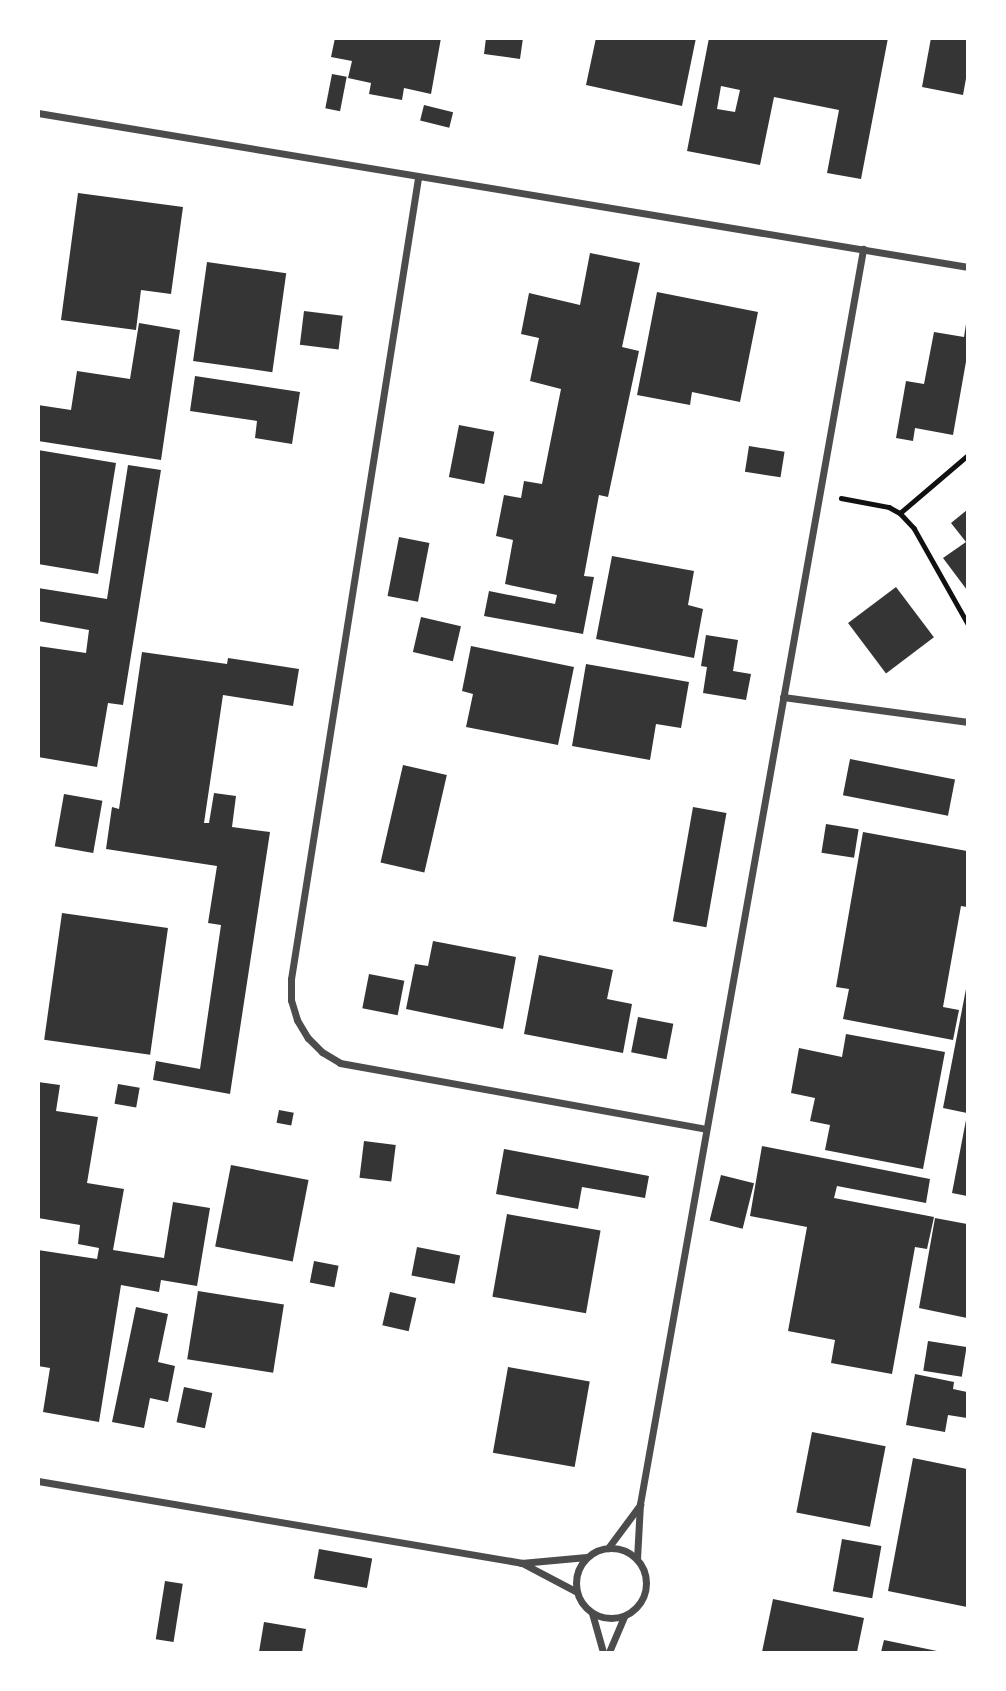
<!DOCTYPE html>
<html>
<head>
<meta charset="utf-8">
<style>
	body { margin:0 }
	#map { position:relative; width:1006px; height:1691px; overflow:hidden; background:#fff; font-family:Karla,sans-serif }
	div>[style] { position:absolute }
	.building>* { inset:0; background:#353535; transform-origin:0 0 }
	.path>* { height:4.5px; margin:-2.25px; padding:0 2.25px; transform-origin:2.25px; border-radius:2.25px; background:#111 }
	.minor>* { height:7px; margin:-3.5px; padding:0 3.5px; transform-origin:3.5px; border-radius:3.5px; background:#4c4c4c }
	.minor>.ring { margin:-3.5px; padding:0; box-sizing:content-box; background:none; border:7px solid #4c4c4c; border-radius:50% }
	span { translate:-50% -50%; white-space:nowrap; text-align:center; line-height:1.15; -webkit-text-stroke:5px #fff; paint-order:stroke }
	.frame { position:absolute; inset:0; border:40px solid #fff; pointer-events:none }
</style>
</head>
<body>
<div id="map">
	<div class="building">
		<i style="clip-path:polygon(335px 38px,441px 38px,431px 94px,404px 88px,402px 100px,369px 94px,371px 83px,348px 78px,352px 61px,331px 57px)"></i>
		<i style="clip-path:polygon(486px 38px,523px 38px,520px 59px,484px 54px)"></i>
		<i style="clip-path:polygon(596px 38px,696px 38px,682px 106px,586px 85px)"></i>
		<i style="clip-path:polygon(evenodd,709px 38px,888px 38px,861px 179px,827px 173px,839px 110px,774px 97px,760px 165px,687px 151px,709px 38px,721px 86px,740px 90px,735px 112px,717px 109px,721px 86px)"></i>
		<i style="clip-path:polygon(931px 38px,967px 38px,967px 73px,963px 95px,922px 87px)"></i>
		<i style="left:332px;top:74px;width:15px;height:35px;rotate:11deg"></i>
		<i style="left:424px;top:105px;width:30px;height:16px;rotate:14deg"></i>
		<i style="clip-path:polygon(78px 193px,183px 207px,171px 294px,141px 290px,136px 330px,61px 320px)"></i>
		<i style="clip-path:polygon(590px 253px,640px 263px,622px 347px,639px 351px,608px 497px,599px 495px,584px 576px,594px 577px,583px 634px,484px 616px,489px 591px,555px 604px,557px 595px,505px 584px,513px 540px,496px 536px,504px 495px,521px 498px,524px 481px,542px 484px,561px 389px,530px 381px,539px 338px,521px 334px,529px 293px,580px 305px)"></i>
		<i style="left:207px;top:262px;width:80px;height:100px;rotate:8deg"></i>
		<i style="clip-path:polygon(657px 292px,758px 312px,740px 402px,692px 392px,690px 405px,637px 395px)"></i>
		<i style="left:304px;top:311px;width:39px;height:34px;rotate:7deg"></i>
		<i style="clip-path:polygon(139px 323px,180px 330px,161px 460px,38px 441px,38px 405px,71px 410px,77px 371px,130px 379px)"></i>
		<i style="clip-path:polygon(966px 324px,967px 356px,953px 435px,915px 428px,913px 441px,896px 438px,906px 381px,924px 384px,934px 332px,964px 337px)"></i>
		<i style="clip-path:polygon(195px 376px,300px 392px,292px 444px,255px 438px,257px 421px,190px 411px)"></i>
		<i style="left:459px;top:425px;width:36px;height:53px;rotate:11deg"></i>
		<i style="left:749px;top:446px;width:36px;height:26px;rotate:9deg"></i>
		<i style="clip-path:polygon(38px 450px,116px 463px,98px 574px,38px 564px)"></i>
		<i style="clip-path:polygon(128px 465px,161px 470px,123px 705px,108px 703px,97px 767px,38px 757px,38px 646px,86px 653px,89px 630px,38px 621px,38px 588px,107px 599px)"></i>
		<i style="clip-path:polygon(967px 510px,967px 590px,943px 558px,966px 542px,951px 523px)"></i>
		<i style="left:399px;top:537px;width:31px;height:60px;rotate:11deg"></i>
		<i style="clip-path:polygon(612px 556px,694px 571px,688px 605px,703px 609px,694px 658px,596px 639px)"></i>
		<i style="left:896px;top:587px;width:63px;height:60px;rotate:53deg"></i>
		<i style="left:421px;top:617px;width:41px;height:36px;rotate:13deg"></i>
		<i style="clip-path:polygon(706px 635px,738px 640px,733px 671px,751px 674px,746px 700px,703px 693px,707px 667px,701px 666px)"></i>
		<i style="clip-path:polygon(471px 646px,574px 667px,558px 745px,466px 727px,473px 694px,462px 691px)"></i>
		<i style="clip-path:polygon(142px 652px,227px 664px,228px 658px,299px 669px,293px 706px,223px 695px,204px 823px,209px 823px,214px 793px,236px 796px,232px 827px,270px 832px,230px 1094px,153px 1080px,156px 1061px,200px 1069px,221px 925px,208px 923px,217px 866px,106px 849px,112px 807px,119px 809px)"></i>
		<i style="clip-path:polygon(586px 664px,689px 682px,681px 728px,656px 724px,650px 760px,572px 746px)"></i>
		<i style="left:850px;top:759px;width:107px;height:37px;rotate:11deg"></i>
		<i style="left:403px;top:765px;width:45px;height:100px;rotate:13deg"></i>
		<i style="left:64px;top:794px;width:39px;height:53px;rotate:10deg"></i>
		<i style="left:693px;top:807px;width:34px;height:116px;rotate:10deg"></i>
		<i style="left:826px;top:824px;width:33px;height:29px;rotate:9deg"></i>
		<i style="clip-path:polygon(863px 832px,967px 851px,967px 907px,961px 906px,943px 1007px,959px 1010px,953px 1040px,843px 1019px,849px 989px,836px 987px)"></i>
		<i style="left:62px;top:913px;width:107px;height:128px;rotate:8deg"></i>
		<i style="clip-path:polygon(433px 941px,516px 957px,503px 1029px,406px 1009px,415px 964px,428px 966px)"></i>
		<i style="clip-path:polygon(539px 955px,613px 970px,607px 999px,632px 1004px,623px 1053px,524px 1034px)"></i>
		<i style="left:369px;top:974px;width:36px;height:35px;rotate:11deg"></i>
		<i style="clip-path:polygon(966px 989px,967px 989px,967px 1113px,943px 1108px)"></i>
		<i style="left:638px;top:1017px;width:36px;height:36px;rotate:11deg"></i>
		<i style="clip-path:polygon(846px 1034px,945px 1052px,923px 1169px,825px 1150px,830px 1125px,810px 1121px,815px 1098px,791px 1093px,799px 1048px,842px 1057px)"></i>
		<i style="clip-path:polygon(38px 1082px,60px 1085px,56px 1111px,98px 1117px,87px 1183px,124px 1189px,113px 1250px,164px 1258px,173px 1202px,210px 1208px,197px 1286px,161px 1280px,159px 1292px,121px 1285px,99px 1422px,43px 1412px,50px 1368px,38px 1366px,38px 1250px,97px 1259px,99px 1248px,78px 1244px,80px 1225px,38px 1218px)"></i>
		<i style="left:118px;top:1084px;width:22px;height:20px;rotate:10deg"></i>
		<i style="left:279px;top:1110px;width:15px;height:13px;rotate:11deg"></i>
		<i style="clip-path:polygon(966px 1120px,967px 1120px,967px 1196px,952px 1193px)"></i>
		<i style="left:364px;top:1141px;width:32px;height:37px;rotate:7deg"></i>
		<i style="clip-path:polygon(762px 1146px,930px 1179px,926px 1203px,837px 1186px,834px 1198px,934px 1217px,927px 1249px,915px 1247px,892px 1374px,831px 1363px,835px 1340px,788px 1331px,807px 1227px,750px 1216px)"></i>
		<i style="clip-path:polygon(504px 1149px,649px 1176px,645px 1198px,582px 1187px,578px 1209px,496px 1194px)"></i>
		<i style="left:231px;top:1165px;width:79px;height:83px;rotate:11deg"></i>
		<i style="left:721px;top:1175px;width:34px;height:47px;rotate:14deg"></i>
		<i style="left:507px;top:1214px;width:95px;height:84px;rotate:10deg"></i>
		<i style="clip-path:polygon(935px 1218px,967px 1224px,967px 1318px,919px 1308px)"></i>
		<i style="left:417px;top:1247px;width:44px;height:29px;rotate:11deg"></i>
		<i style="left:314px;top:1261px;width:25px;height:22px;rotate:11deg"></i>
		<i style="left:198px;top:1291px;width:87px;height:69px;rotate:9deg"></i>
		<i style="left:390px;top:1292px;width:27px;height:34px;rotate:13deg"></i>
		<i style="clip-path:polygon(136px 1307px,168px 1314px,158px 1362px,175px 1366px,168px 1402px,150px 1398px,144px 1428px,112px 1422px)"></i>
		<i style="left:928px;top:1341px;width:39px;height:30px;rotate:9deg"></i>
		<i style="left:508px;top:1367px;width:83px;height:87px;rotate:10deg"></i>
		<i style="clip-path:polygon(915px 1374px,954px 1382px,953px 1389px,967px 1392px,967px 1418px,948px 1415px,945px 1432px,906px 1425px)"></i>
		<i style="left:184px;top:1387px;width:29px;height:36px;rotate:12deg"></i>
		<i style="left:812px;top:1432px;width:75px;height:82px;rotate:11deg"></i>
		<i style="clip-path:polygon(913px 1458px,967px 1469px,967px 1607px,888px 1591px)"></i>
		<i style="left:842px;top:1539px;width:40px;height:53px;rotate:10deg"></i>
		<i style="left:319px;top:1549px;width:54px;height:30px;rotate:10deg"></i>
		<i style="left:165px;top:1581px;width:18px;height:59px;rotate:9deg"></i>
		<i style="clip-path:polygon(773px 1599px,864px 1618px,857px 1652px,762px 1652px)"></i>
		<i style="clip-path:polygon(264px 1622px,306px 1629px,302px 1652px,259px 1652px)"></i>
		<i style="clip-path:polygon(884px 1640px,937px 1651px,937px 1652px,881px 1652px)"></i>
	</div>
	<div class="path">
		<i style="left:841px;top:498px;width:49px;rotate:10.6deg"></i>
		<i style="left:889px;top:507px;width:13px;rotate:29deg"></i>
		<i style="left:900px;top:513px;width:21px;rotate:47deg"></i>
		<i style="left:914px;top:528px;width:110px;rotate:60.6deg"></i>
		<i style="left:900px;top:513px;width:89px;rotate:-40.5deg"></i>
	</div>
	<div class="minor">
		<i style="left:38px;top:113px;width:943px;rotate:9.4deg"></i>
		<i style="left:418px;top:178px;width:811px;rotate:99.01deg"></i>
		<i style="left:291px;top:979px;width:21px;rotate:90deg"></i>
		<i style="left:291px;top:1000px;width:21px;rotate:73deg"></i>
		<i style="left:297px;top:1020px;width:21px;rotate:59deg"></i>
		<i style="left:308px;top:1038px;width:20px;rotate:45deg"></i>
		<i style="left:322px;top:1052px;width:21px;rotate:31deg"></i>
		<i style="left:340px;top:1063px;width:372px;rotate:10.2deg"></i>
		<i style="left:783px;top:697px;width:187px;rotate:7.7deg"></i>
		<i style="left:38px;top:1481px;width:490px;rotate:9.6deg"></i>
		<i style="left:521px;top:1563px;width:66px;rotate:-5.2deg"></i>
		<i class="ring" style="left:576px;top:1548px;width:63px;height:63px"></i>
		<i style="left:608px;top:1548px;width:54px;rotate:-53.3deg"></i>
		<i style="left:637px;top:1559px;width:55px;rotate:-86.9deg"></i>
		<i style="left:640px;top:1504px;width:1275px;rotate:-79.92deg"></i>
		<i style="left:522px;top:1563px;width:62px;rotate:27.8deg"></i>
		<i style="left:592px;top:1613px;width:41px;rotate:74.2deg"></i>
		<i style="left:609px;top:1652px;width:39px;rotate:-67deg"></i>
	</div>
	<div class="frame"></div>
</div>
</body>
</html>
